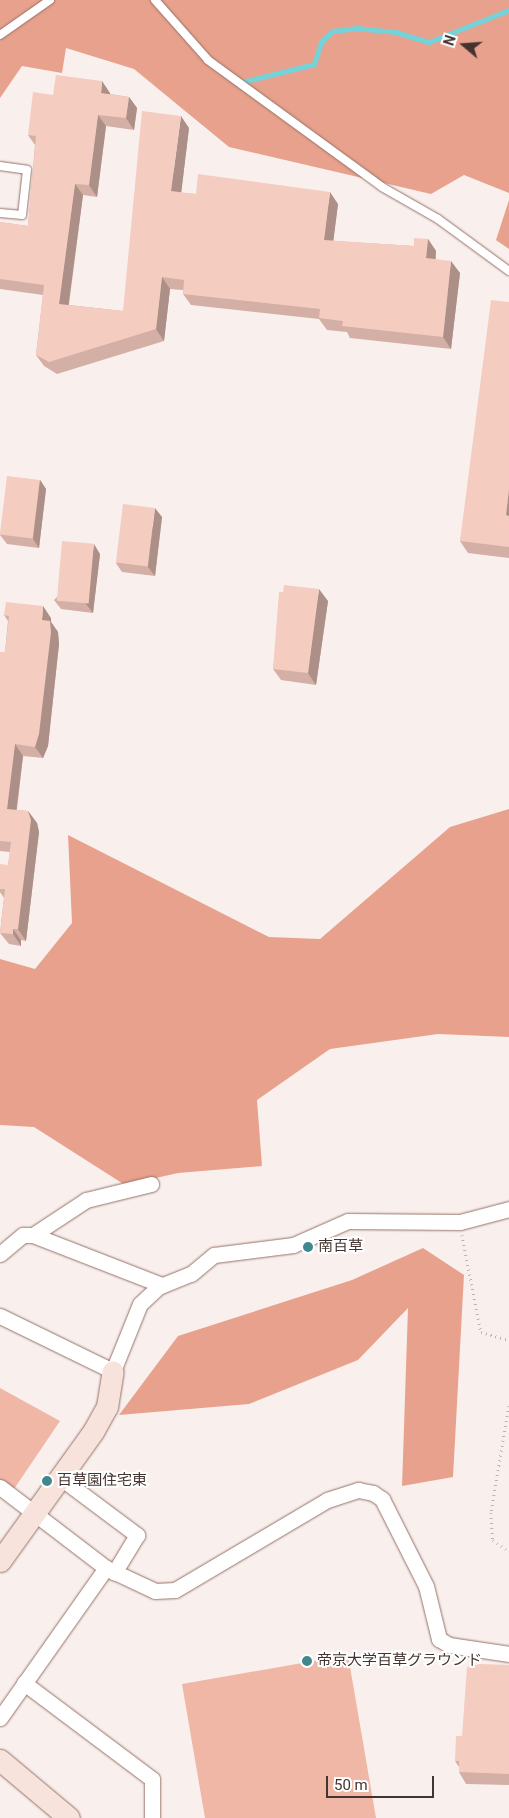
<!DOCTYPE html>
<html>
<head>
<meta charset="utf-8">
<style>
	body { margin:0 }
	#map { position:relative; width:509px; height:1818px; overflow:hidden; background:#f9f0ee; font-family:Roboto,"Noto Sans JP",sans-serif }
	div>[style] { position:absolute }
	.green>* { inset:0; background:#f0b7a6 }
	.forest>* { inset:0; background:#e8a18c }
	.stream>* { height:4.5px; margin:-2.25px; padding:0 2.25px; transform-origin:2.25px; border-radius:2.25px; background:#74d3d9 }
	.path>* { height:2.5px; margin-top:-1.25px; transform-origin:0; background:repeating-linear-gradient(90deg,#beb3b0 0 1px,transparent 0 5px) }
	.roads { filter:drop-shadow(0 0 1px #967267) drop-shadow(0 0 1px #967267) }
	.lane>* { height:8px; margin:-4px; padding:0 4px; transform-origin:4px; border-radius:4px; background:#fff }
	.street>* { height:15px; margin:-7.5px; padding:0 7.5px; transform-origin:7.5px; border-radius:7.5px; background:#fff }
	.secondary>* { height:21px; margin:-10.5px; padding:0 10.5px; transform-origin:10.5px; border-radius:10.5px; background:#f8e2dc }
	.wall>* { inset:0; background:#d3afa5 }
	.shaded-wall>* { inset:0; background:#ac8f86 }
	.building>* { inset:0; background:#f5ccc0; transform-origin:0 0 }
	.dots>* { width:14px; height:14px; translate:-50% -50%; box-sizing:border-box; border:2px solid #fff; border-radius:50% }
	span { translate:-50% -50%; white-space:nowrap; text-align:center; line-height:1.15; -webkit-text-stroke:4px #fff; paint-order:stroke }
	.poi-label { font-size:15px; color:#44342f }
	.left { translate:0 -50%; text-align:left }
	.north { position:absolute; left:439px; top:20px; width:50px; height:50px; -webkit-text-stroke:4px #fff; paint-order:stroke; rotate:288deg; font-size:14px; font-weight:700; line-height:20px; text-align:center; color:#44342f }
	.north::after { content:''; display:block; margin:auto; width:18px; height:22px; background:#44342f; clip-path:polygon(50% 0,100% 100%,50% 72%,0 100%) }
	.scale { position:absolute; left:326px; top:1776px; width:108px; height:22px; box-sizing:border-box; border:2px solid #44342f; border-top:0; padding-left:6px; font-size:15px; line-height:18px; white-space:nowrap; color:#44342f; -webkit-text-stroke:4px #fff; paint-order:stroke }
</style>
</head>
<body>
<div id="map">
	<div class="green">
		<i style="clip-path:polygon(0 1388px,60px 1421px,12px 1492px,0 1483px)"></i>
		<i style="clip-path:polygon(348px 1655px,376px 1818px,205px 1818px,182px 1684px)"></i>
	</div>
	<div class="forest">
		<i style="clip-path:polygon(0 0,509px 0,509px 193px,464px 175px,431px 194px,229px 147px,134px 69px,66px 48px,62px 73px,22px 66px,0 98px)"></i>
		<i style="clip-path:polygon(509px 200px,509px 249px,496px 240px)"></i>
		<i style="clip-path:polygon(509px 809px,509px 1037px,438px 1034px,330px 1049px,257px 1100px,262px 1166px,178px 1173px,125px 1185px,34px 1127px,0 1125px,0 959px,35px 969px,72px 923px,68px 835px,269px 937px,320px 939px,450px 827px)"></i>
		<i style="clip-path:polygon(423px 1248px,464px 1275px,453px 1477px,402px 1486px,408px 1308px,358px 1360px,249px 1404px,119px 1415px,178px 1336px,352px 1280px)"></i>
	</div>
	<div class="stream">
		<i style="left:242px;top:82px;width:74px;rotate:-14deg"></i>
		<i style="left:314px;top:64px;width:23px;rotate:-72deg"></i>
		<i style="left:321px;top:42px;width:16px;rotate:-43deg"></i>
		<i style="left:333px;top:31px;width:24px;rotate:-7deg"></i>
		<i style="left:357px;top:28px;width:39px;rotate:6deg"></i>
		<i style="left:396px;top:32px;width:34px;rotate:17deg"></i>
		<i style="left:429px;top:42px;width:86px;rotate:-21.8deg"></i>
	</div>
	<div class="path">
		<i style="left:462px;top:1235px;width:99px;rotate:78.9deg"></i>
		<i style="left:481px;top:1332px;width:29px;rotate:16deg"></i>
		<i style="left:509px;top:1406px;width:109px;rotate:99.5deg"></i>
		<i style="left:491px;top:1513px;width:27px;rotate:86deg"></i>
		<i style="left:493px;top:1540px;width:19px;rotate:35deg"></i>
	</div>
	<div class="roads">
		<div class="lane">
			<i style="left:155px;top:0;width:80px;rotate:48.5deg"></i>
			<i style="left:208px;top:60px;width:215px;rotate:36.1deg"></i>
			<i style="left:382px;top:187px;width:64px;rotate:29.7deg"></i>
			<i style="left:438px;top:219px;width:88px;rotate:36.2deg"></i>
			<i style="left:0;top:35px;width:61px;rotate:-35deg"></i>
			<i style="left:0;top:166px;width:27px;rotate:8deg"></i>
			<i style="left:27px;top:170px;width:45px;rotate:96.3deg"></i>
			<i style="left:22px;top:215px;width:22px;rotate:-175deg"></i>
		</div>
		<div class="street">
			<i style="left:33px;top:1235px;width:64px;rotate:-33.4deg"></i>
			<i style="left:86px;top:1200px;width:67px;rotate:-13.8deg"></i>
			<i style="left:0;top:1254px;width:30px;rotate:-40deg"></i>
			<i style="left:23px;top:1235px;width:10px"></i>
			<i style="left:33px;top:1235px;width:138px;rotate:21.2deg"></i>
			<i style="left:0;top:1316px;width:126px;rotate:26deg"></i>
			<i style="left:113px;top:1371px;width:72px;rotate:-68.1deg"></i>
			<i style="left:140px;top:1304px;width:25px;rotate:-43deg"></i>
			<i style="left:158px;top:1287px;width:35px;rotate:-22deg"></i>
			<i style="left:191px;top:1274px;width:30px;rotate:-40deg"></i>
			<i style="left:214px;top:1255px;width:80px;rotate:-7.2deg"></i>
			<i style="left:293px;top:1245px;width:60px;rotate:-23.6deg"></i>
			<i style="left:348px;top:1221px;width:112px;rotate:0.5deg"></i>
			<i style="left:460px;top:1222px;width:51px;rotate:-14.9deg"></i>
			<i style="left:58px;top:1476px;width:99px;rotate:36.8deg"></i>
			<i style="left:137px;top:1535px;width:44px;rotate:121.2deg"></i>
			<i style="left:0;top:1487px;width:133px;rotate:37.4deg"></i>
			<i style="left:106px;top:1568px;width:54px;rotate:25.1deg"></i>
			<i style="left:155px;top:1591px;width:20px;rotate:-3deg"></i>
			<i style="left:175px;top:1590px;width:177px;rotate:-30.6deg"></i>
			<i style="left:327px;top:1500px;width:33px;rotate:-18deg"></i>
			<i style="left:358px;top:1490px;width:15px;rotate:11deg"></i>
			<i style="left:373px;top:1493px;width:11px;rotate:34deg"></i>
			<i style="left:382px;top:1499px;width:97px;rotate:63.2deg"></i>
			<i style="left:426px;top:1586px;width:55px;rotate:76.2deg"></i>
			<i style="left:439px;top:1639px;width:12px;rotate:31deg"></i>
			<i style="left:449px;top:1645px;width:61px;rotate:8.5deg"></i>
			<i style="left:24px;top:1683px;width:160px;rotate:36.9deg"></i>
			<i style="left:152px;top:1779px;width:39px;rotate:90deg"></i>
			<i style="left:0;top:1718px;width:184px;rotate:-54.8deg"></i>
		</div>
		<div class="secondary">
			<i style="left:0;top:1561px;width:161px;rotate:-54.3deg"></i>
			<i style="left:94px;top:1430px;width:26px;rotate:-61deg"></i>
			<i style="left:107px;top:1407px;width:36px;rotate:-81deg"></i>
			<i style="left:0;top:1760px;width:90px;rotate:40deg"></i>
		</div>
	</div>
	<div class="wall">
		<i style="clip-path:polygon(110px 93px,110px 94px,129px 97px,137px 108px,134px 130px,106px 126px,97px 197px,83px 195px,69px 305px,123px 311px,189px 128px,181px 193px,196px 194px,338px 204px,333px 241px,414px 246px,428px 239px,436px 251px,436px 259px,460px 273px,451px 349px,350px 338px,347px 332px,327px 330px,319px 319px,191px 305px,183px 294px,183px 290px,170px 289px,164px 341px,57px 374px,44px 366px,36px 355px,43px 295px,0 289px,0 222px,28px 226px,35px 145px,28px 135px,53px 95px)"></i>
		<i style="clip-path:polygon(509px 302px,509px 558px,468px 553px,460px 541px)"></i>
		<i style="clip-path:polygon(40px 480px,46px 489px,39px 548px,7px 544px,0 535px)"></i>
		<i style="clip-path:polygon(162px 517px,155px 576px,122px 572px,116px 563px)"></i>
		<i style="clip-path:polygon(100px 554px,93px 613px,61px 609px,54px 600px)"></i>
		<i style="clip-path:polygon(283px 592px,328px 601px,316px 685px,281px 680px,273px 669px)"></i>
		<i style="clip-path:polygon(4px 615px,51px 618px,51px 622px,58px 632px,59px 644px,48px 746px,43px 758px,23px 756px,17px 810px,28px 811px,37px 823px,39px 832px,26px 941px,21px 940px,21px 946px,9px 944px,0 933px,4px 898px,0 892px,0 866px,8px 865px,10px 852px,0 851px,0 652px,5px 652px,8px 621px)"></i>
		<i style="clip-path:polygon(509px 1665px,509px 1785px,466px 1784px,459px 1772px,459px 1767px,455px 1761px,462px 1736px)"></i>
	</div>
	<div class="shaded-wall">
		<i style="clip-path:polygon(102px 81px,110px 93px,109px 105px,101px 93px)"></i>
		<i style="clip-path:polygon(129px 97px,137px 108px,134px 130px,126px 118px)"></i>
		<i style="clip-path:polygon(98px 115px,106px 126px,97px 197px,89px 185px)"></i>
		<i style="clip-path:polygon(181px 116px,189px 128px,180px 203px,171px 191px)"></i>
		<i style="clip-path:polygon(75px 184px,83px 195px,67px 315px,59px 304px)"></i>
		<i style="clip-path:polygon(330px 192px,338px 204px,332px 252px,324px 240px)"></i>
		<i style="clip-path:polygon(428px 239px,436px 251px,434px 270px,426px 258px)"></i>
		<i style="clip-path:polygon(451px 261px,460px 273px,451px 349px,443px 337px)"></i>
		<i style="clip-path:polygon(162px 277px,170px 289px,164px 341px,156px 329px)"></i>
		<i style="clip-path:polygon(40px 480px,46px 489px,39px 548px,33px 539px)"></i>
		<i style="clip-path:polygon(509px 489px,509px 520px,506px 515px)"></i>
		<i style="clip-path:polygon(155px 508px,162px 517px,155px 576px,148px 567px)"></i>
		<i style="clip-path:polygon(94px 544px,100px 554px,93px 613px,86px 604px)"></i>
		<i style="clip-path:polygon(319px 589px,328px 601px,316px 685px,308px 673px)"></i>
		<i style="clip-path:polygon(43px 606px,51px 618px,51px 622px,58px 632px,59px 644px,48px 746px,43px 758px,35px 747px,42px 620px)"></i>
		<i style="clip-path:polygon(15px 744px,23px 756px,15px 820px,7px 809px)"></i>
		<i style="clip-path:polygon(28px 811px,37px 823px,39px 832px,26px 941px,18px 929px)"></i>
		<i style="clip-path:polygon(13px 929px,21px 940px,21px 946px,13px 934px)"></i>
	</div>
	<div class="building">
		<i style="clip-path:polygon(56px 75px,102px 81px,101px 93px,129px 97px,126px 118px,98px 115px,89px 185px,75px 184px,59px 304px,123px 311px,142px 111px,181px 116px,171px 191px,196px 194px,198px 174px,330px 192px,324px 240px,414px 246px,414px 238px,428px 239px,426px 258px,451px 261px,443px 337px,342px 326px,343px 321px,319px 318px,320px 309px,183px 294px,184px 280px,162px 277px,156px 329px,49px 362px,36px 355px,44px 285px,0 279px,0 222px,28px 226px,36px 136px,28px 135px,33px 92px,53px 95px)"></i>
		<i style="clip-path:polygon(491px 300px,509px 302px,509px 489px,506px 515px,509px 516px,509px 547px,460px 541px)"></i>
		<i style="left:7px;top:476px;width:33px;height:59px;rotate:7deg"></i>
		<i style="left:123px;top:504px;width:32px;height:59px;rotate:7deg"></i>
		<i style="left:62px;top:541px;width:32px;height:60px;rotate:5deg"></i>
		<i style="clip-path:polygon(284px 585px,319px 589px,308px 673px,273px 669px,279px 592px,283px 592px)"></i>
		<i style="clip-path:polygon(6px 602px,43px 606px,42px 620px,50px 621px,51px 632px,39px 734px,35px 747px,15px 744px,7px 809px,28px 811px,31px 820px,18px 929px,13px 929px,13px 934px,0 933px,5px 889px,0 889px,0 864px,8px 865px,11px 842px,0 841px,0 652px,5px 652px,9px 616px,4px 615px)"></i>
		<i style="clip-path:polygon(480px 1664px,509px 1665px,509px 1774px,459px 1772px,459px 1761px,455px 1761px,456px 1736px,462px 1736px,467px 1667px)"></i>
	</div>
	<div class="dots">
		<i style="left:308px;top:1247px;background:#40888d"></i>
		<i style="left:47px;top:1481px;background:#40888d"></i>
		<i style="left:307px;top:1661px;background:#40888d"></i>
	</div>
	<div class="poi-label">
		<span class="left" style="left:318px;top:1247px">南百草</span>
		<span class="left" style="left:57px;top:1481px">百草園住宅東</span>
		<span class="left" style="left:317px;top:1661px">帝京大学百草グラウンド</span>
	</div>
	<div class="north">N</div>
	<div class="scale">50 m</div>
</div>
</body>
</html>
